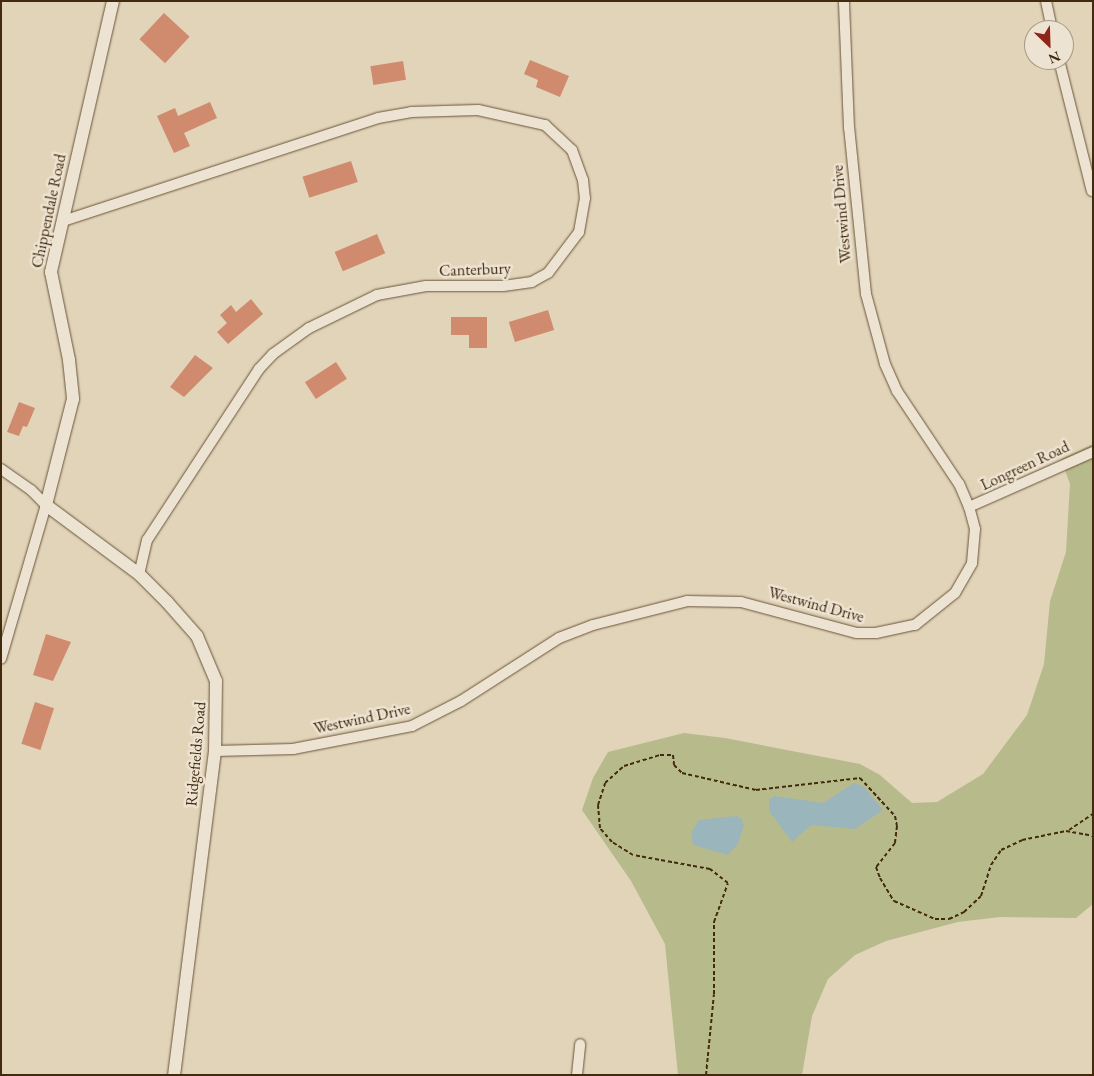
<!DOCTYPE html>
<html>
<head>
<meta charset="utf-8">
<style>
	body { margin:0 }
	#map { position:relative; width:1094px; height:1076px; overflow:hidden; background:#e1d4b9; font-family:"EB Garamond",serif }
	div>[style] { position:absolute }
	.green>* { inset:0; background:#b7bb8c }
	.water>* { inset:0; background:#9ab5bb }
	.building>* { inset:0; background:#d08b6e; transform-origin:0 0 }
	.path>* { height:2px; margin-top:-1px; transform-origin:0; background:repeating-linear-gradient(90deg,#422a0e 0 4px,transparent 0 6.5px) }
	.roads { filter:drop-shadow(0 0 1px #6a5439) drop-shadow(0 0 1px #6a5439) }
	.minor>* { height:10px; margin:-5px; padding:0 5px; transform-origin:5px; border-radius:5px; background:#ece3d2 }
	.tertiary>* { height:12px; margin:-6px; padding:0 6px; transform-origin:6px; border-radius:6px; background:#ece3d2 }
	span { translate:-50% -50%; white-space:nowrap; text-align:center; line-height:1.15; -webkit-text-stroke:5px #ece3d2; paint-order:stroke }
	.street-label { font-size:16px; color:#422a0e }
	.frame { position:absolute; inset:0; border:2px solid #422a0e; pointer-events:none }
	.north { position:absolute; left:1024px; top:20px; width:50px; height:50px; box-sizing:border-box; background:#ece3d2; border:1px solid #a89984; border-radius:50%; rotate:156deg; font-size:14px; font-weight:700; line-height:20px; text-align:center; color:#422a0e }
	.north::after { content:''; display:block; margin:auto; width:18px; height:22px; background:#8f2418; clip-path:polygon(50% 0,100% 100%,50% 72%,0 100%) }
</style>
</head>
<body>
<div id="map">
	<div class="green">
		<i style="clip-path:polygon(1093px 444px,1093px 904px,1076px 918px,1000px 917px,958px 922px,886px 941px,855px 955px,828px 979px,812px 1016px,802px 1075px,678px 1075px,665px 944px,631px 881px,582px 810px,593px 778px,608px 752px,684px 733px,725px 738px,860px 764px,880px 775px,912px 803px,937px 802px,983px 774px,1027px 715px,1044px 664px,1050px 601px,1066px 552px,1070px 484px,1061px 459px)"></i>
	</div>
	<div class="water">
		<i style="clip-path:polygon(854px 783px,864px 787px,883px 810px,855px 829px,811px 825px,792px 842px,769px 811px,769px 799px,775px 796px,823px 803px)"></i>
		<i style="clip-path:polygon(736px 816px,741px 818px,744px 825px,738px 844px,728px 855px,693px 845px,691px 833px,699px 820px)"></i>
	</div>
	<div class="building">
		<i style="left:164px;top:13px;width:35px;height:36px;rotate:43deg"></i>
		<i style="clip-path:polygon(530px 60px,569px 76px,560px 97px,536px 87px,538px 80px,524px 74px)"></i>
		<i style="left:403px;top:61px;width:19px;height:33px;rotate:81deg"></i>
		<i style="clip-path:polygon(210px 102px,217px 118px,184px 133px,190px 146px,174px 153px,157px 116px,175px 108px,178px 116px)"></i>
		<i style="left:351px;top:161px;width:22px;height:51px;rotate:72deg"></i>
		<i style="left:377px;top:234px;width:21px;height:46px;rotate:67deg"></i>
		<i style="clip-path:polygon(251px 299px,263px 314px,228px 344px,217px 332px,227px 323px,220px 315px,231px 305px,236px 312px)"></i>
		<i style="left:548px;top:310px;width:21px;height:41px;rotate:73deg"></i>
		<i style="clip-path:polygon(451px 317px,487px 317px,487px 348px,469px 348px,469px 335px,451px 335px)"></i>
		<i style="clip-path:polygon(195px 355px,213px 368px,184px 397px,170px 387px)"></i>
		<i style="left:336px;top:362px;width:20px;height:37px;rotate:57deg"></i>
		<i style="clip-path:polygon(19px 402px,35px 408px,27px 427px,23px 426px,19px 436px,7px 432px)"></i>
		<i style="clip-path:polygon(46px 634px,71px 642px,53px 681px,33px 675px)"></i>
		<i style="left:35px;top:702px;width:20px;height:44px;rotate:18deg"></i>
	</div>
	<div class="path">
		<i style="left:1069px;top:830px;width:29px;rotate:-34deg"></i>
		<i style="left:706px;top:1075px;width:81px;rotate:-84.4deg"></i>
		<i style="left:714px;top:994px;width:72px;rotate:-90deg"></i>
		<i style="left:714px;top:922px;width:41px;rotate:-70.3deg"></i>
		<i style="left:728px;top:883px;width:23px;rotate:-142deg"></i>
		<i style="left:710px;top:869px;width:78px;rotate:-169.7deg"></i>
		<i style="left:633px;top:855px;width:25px;rotate:-148deg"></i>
		<i style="left:612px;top:842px;width:18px;rotate:-131deg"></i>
		<i style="left:600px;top:828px;width:23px;rotate:-95deg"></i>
		<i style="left:598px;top:805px;width:23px;rotate:-72deg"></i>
		<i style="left:605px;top:783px;width:25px;rotate:-42deg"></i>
		<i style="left:624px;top:766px;width:38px;rotate:-17deg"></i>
		<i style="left:660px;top:755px;width:13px"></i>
		<i style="left:673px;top:755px;width:10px;rotate:84deg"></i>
		<i style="left:674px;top:765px;width:11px;rotate:45deg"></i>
		<i style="left:682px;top:773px;width:76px;rotate:12.9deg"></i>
		<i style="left:756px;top:790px;width:105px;rotate:-6.6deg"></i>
		<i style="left:860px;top:778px;width:52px;rotate:47.4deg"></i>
		<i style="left:895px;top:816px;width:10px;rotate:79deg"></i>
		<i style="left:897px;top:826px;width:17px;rotate:97deg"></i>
		<i style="left:895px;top:843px;width:31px;rotate:128deg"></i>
		<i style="left:876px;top:867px;width:12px;rotate:70deg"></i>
		<i style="left:880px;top:878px;width:27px;rotate:59deg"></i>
		<i style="left:894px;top:901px;width:45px;rotate:23.7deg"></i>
		<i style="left:935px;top:919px;width:14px"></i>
		<i style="left:949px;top:919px;width:17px;rotate:-25deg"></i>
		<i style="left:964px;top:912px;width:23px;rotate:-43deg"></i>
		<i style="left:981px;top:896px;width:33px;rotate:-72deg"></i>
		<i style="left:991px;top:865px;width:18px;rotate:-56deg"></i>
		<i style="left:1001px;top:850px;width:23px;rotate:-25deg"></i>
		<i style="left:1022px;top:840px;width:45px;rotate:-11.6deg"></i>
		<i style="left:1066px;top:831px;width:27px;rotate:10deg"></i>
	</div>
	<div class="roads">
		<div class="minor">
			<i style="left:1046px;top:1px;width:30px;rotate:78deg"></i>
			<i style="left:1059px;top:60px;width:135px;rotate:75.9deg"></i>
			<i style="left:63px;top:221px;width:331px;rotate:-18.1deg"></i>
			<i style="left:378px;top:118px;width:34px;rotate:-10deg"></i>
			<i style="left:411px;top:112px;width:67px;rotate:-1.7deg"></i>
			<i style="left:478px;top:110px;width:69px;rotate:12.6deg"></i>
			<i style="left:545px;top:125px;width:37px;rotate:43deg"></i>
			<i style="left:572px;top:150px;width:32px;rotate:70deg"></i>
			<i style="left:583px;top:180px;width:18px;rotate:84deg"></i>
			<i style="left:585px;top:198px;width:35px;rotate:100deg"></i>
			<i style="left:579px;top:232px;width:51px;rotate:127.1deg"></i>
			<i style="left:548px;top:273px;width:18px;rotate:151deg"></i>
			<i style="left:532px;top:282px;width:29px;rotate:172deg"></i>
			<i style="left:503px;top:286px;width:77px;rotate:180deg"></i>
			<i style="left:426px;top:286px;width:50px;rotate:169.6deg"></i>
			<i style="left:377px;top:295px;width:76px;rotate:154.1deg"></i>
			<i style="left:309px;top:328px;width:44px;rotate:144.2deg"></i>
			<i style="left:273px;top:354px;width:21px;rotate:133deg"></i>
			<i style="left:259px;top:369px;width:204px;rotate:123.2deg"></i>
			<i style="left:147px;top:540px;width:35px;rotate:103deg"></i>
			<i style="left:1px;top:469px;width:37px;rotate:35deg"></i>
			<i style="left:31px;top:490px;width:21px;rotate:45deg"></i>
			<i style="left:46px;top:505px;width:160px;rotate:106.3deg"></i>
			<i style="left:969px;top:507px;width:136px;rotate:-23.9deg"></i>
			<i style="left:215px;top:751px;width:78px;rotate:-1.5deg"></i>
			<i style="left:293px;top:749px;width:121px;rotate:-10.9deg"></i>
			<i style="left:412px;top:726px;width:55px;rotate:-27deg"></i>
			<i style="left:461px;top:701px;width:117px;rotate:-32.7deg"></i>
			<i style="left:559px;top:638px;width:36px;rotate:-21deg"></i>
			<i style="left:593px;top:625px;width:97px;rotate:-14.3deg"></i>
			<i style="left:687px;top:601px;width:54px;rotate:1.1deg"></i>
			<i style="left:741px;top:602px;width:120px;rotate:15deg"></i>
			<i style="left:857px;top:633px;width:19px"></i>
			<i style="left:876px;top:633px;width:40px;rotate:-12deg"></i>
			<i style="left:915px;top:625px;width:51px;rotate:-38.7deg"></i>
			<i style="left:955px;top:593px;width:34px;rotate:-60deg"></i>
			<i style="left:972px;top:563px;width:34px;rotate:-85deg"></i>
			<i style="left:975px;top:529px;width:23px;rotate:-105deg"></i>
			<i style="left:969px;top:507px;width:25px;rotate:-113deg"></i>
			<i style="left:959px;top:484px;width:112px;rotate:-123.7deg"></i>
			<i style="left:897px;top:391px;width:30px;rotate:-114deg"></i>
			<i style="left:885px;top:364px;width:73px;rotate:-105.2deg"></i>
			<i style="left:866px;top:294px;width:167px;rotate:-95.8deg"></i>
			<i style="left:849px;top:128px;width:127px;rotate:-92.3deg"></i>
			<i style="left:577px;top:1075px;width:31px;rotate:-84deg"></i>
		</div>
		<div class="tertiary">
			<i style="left:113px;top:1px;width:278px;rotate:102.9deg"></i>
			<i style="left:51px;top:272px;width:90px;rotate:78.4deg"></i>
			<i style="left:69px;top:360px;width:39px;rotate:84deg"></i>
			<i style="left:73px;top:399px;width:109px;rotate:104.3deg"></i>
			<i style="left:46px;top:505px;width:116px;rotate:36.6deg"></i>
			<i style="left:139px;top:574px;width:40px;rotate:45deg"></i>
			<i style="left:167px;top:602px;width:45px;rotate:48.6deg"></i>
			<i style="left:197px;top:636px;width:49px;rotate:67.1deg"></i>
			<i style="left:216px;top:681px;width:70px;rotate:90.8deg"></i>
			<i style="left:215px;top:751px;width:327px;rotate:97.2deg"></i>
		</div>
	</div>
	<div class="street-label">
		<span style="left:49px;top:211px;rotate:-78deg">Chippendale Road</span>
		<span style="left:842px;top:214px;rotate:-95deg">Westwind Drive</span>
		<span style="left:475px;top:270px;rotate:-2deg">Canterbury</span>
		<span style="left:1025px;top:466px;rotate:-25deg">Longreen Road</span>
		<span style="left:816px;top:605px;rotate:15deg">Westwind Drive</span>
		<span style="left:362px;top:719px;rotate:-12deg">Westwind Drive</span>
		<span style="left:196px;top:754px;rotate:-85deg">Ridgefields Road</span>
	</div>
	<div class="frame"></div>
	<div class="north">N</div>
</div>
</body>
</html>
